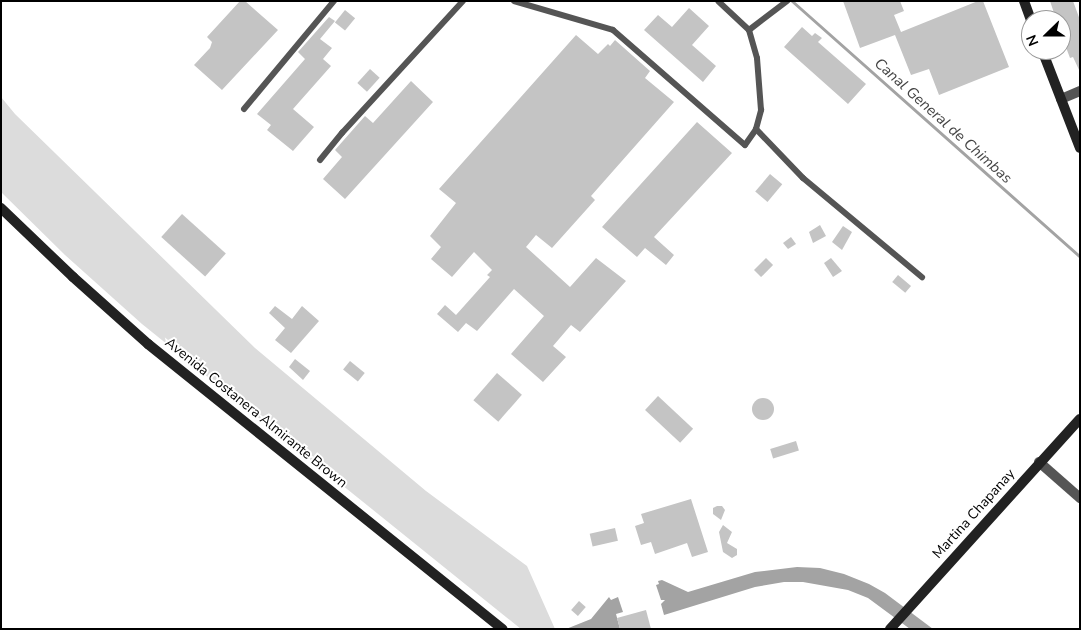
<!DOCTYPE html>
<html>
<head>
<meta charset="utf-8">
<style>
	body { margin:0 }
	#map { position:relative; width:1081px; height:630px; overflow:hidden; background:#fff; font-family:"Nunito Sans",sans-serif }
	div>[style] { position:absolute }
	.green>* { inset:0; background:#dcdcdc }
	.water>* { inset:0; background:#a3a3a3 }
	.stream>* { height:3px; margin:-1.5px; padding:0 1.5px; transform-origin:1.5px; border-radius:1.5px; background:#a3a3a3 }
	.building>* { inset:0; background:#c4c4c4; transform-origin:0 0 }
	.round { border-radius:50% }
	.service>* { height:6px; margin:-3px; padding:0 3px; transform-origin:3px; border-radius:3px; background:#555 }
	.minor>* { height:10px; margin:-5px; padding:0 5px; transform-origin:5px; border-radius:5px; background:#555 }
	.secondary>* { height:10px; margin:-5px; padding:0 5px; transform-origin:5px; border-radius:5px; background:#222 }
	span { translate:-50% -50%; white-space:nowrap; text-align:center; line-height:1.15; -webkit-text-stroke:4px #fff; paint-order:stroke }
	.street-label { font-size:14px; color:#000 }
	.water-label { font-size:15px; color:#444; font-style:italic }
	.frame { position:absolute; inset:0; border:2px solid #000; pointer-events:none }
	.north { position:absolute; left:1021px; top:10px; width:50px; height:50px; box-sizing:border-box; background:#fff; border:1px solid #999; border-radius:50%; rotate:248deg; font-size:14px; font-weight:700; line-height:20px; text-align:center; color:#000 }
	.north::after { content:''; display:block; margin:auto; width:18px; height:22px; background:#000; clip-path:polygon(50% 0,100% 100%,50% 72%,0 100%) }
</style>
</head>
<body>
<div id="map">
	<div class="green">
		<i style="clip-path:polygon(1px 97px,15px 114px,255px 348px,426px 491px,527px 566px,555px 629px,521px 629px,142px 324px,65px 255px,1px 192px)"></i>
	</div>
	<div class="water">
		<i style="clip-path:polygon(797px 567px,820px 568px,844px 574px,869px 584px,885px 593px,933px 629px,910px 629px,868px 598px,848px 590px,803px 582px,784px 582px,755px 587px,664px 615px,661px 604px,665px 600px,661px 600px,656px 585px,659px 584px,658px 581px,662px 580px,688px 592px,755px 572px)"></i>
		<i style="clip-path:polygon(609px 597px,611px 600px,618px 597px,623px 612px,616px 614px,620px 629px,566px 629px,591px 619px)"></i>
	</div>
	<div class="stream">
		<i style="left:792px;top:1px;width:385px;rotate:41.6deg"></i>
	</div>
	<div class="building">
		<i style="clip-path:polygon(240px 1px,245px 1px,278px 30px,222px 90px,194px 65px,210px 48px,212px 42px,207px 37px)"></i>
		<i style="clip-path:polygon(843px 1px,900px 1px,904px 11px,894px 15px,901px 32px,978px 1px,983px 1px,1009px 67px,939px 95px,929px 69px,911px 75px,895px 35px,860px 48px)"></i>
		<i style="clip-path:polygon(1050px 1px,1073px 1px,1080px 20px,1080px 72px,1073px 57px,1070px 58px,1061px 34px,1061px 20px,1038px 20px,1054px 13px)"></i>
		<i style="clip-path:polygon(689px 8px,709px 26px,692px 45px,716px 66px,703px 82px,644px 30px,658px 15px,672px 27px)"></i>
		<i style="left:345px;top:10px;width:13px;height:16px;rotate:39deg"></i>
		<i style="clip-path:polygon(329px 17px,335px 21px,320px 39px,332px 48px,323px 59px,331px 66px,293px 109px,314px 127px,293px 151px,267px 130px,271px 125px,257px 114px,305px 59px,298px 52px)"></i>
		<i style="clip-path:polygon(802px 27px,812px 36px,815px 33px,822px 38px,818px 42px,866px 84px,848px 104px,784px 47px)"></i>
		<i style="clip-path:polygon(576px 35px,598px 54px,608px 44px,610px 46px,615px 40px,650px 71px,645px 78px,674px 102px,591px 196px,595px 200px,552px 248px,536px 235px,526px 247px,570px 287px,596px 258px,626px 281px,580px 332px,571px 325px,553px 346px,566px 357px,543px 382px,511px 354px,544px 316px,514px 289px,477px 331px,466px 323px,458px 332px,437px 314px,445px 305px,456px 315px,490px 277px,487px 275px,492px 270px,474px 252px,452px 277px,431px 259px,441px 247px,430px 236px,456px 203px,439px 189px)"></i>
		<i style="left:370px;top:69px;width:13px;height:19px;rotate:42deg"></i>
		<i style="clip-path:polygon(411px 81px,433px 102px,345px 199px,323px 179px,342px 157px,335px 150px,365px 116px,373px 123px)"></i>
		<i style="clip-path:polygon(697px 122px,732px 153px,654px 237px,674px 255px,666px 265px,645px 248px,637px 257px,602px 227px)"></i>
		<i style="left:770px;top:174px;width:16px;height:23px;rotate:40deg"></i>
		<i style="left:182px;top:214px;width:59px;height:31px;rotate:42deg"></i>
		<i style="clip-path:polygon(820px 225px,826px 236px,813px 243px,809px 232px)"></i>
		<i style="clip-path:polygon(843px 226px,852px 232px,842px 250px,832px 242px)"></i>
		<i style="clip-path:polygon(791px 237px,796px 244px,788px 249px,783px 243px)"></i>
		<i style="left:766px;top:258px;width:10px;height:17px;rotate:45deg"></i>
		<i style="clip-path:polygon(831px 258px,842px 271px,833px 277px,824px 263px)"></i>
		<i style="left:898px;top:275px;width:17px;height:9px;rotate:40deg"></i>
		<i style="clip-path:polygon(275px 306px,292px 319px,302px 306px,319px 321px,291px 353px,275px 340px,285px 328px,269px 313px)"></i>
		<i style="clip-path:polygon(295px 359px,310px 371px,303px 380px,289px 367px)"></i>
		<i style="left:350px;top:361px;width:19px;height:11px;rotate:39deg"></i>
		<i style="left:497px;top:373px;width:33px;height:36px;rotate:41deg"></i>
		<i style="left:658px;top:396px;width:48px;height:19px;rotate:43deg"></i>
		<i class="round" style="left:752px;top:398px;width:22px;height:22px"></i>
		<i style="left:796px;top:441px;width:10px;height:27px;rotate:73deg"></i>
		<i style="clip-path:polygon(691px 499px,708px 552px,692px 557px,687px 543px,655px 554px,651px 542px,641px 545px,635px 526px,644px 523px,641px 514px)"></i>
		<i style="clip-path:polygon(717px 506px,722px 506px,725px 510px,721px 520px,713px 514px,713px 508px)"></i>
		<i style="clip-path:polygon(723px 525px,732px 532px,727px 543px,737px 549px,737px 555px,732px 558px,723px 552px,719px 532px)"></i>
		<i style="left:615px;top:528px;width:13px;height:26px;rotate:77deg"></i>
		<i style="left:579px;top:601px;width:9px;height:12px;rotate:41deg"></i>
		<i style="clip-path:polygon(646px 610px,651px 629px,620px 629px,617px 618px)"></i>
	</div>
	<div class="service">
		<i style="left:514px;top:1px;width:103px;rotate:16.3deg"></i>
		<i style="left:613px;top:30px;width:175px;rotate:41.1deg"></i>
		<i style="left:745px;top:145px;width:19px;rotate:-55deg"></i>
		<i style="left:756px;top:129px;width:20px;rotate:-75deg"></i>
		<i style="left:761px;top:110px;width:52px;rotate:-94.4deg"></i>
		<i style="left:757px;top:58px;width:29px;rotate:-106deg"></i>
		<i style="left:749px;top:30px;width:42px;rotate:-136.9deg"></i>
		<i style="left:749px;top:30px;width:48px;rotate:-37.3deg"></i>
		<i style="left:244px;top:109px;width:141px;rotate:-50.2deg"></i>
		<i style="left:756px;top:129px;width:68px;rotate:46.2deg"></i>
		<i style="left:803px;top:178px;width:155px;rotate:39.8deg"></i>
		<i style="left:320px;top:160px;width:35px;rotate:-51deg"></i>
		<i style="left:342px;top:133px;width:179px;rotate:-47.5deg"></i>
	</div>
	<div class="minor">
		<i style="left:1061px;top:99px;width:21px;rotate:-23deg"></i>
		<i style="left:1039px;top:462px;width:55px;rotate:41.3deg"></i>
	</div>
	<div class="secondary">
		<i style="left:1024px;top:1px;width:20px;rotate:70deg"></i>
		<i style="left:1042px;top:50px;width:105px;rotate:68.8deg"></i>
		<i style="left:1px;top:208px;width:100px;rotate:43.8deg"></i>
		<i style="left:73px;top:277px;width:101px;rotate:41.8deg"></i>
		<i style="left:148px;top:344px;width:455px;rotate:38.8deg"></i>
		<i style="left:890px;top:629px;width:283px;rotate:-47.9deg"></i>
	</div>
	<div class="street-label">
		<span style="left:256px;top:413px;rotate:39deg">Avenida Costanera Almirante Brown</span>
		<span style="left:974px;top:514px;rotate:-48deg">Martina Chapanay</span>
	</div>
	<div class="water-label">
		<span style="left:943px;top:121px;rotate:42deg">Canal General de Chimbas</span>
	</div>
	<div class="frame"></div>
	<div class="north">N</div>
</div>
</body>
</html>
